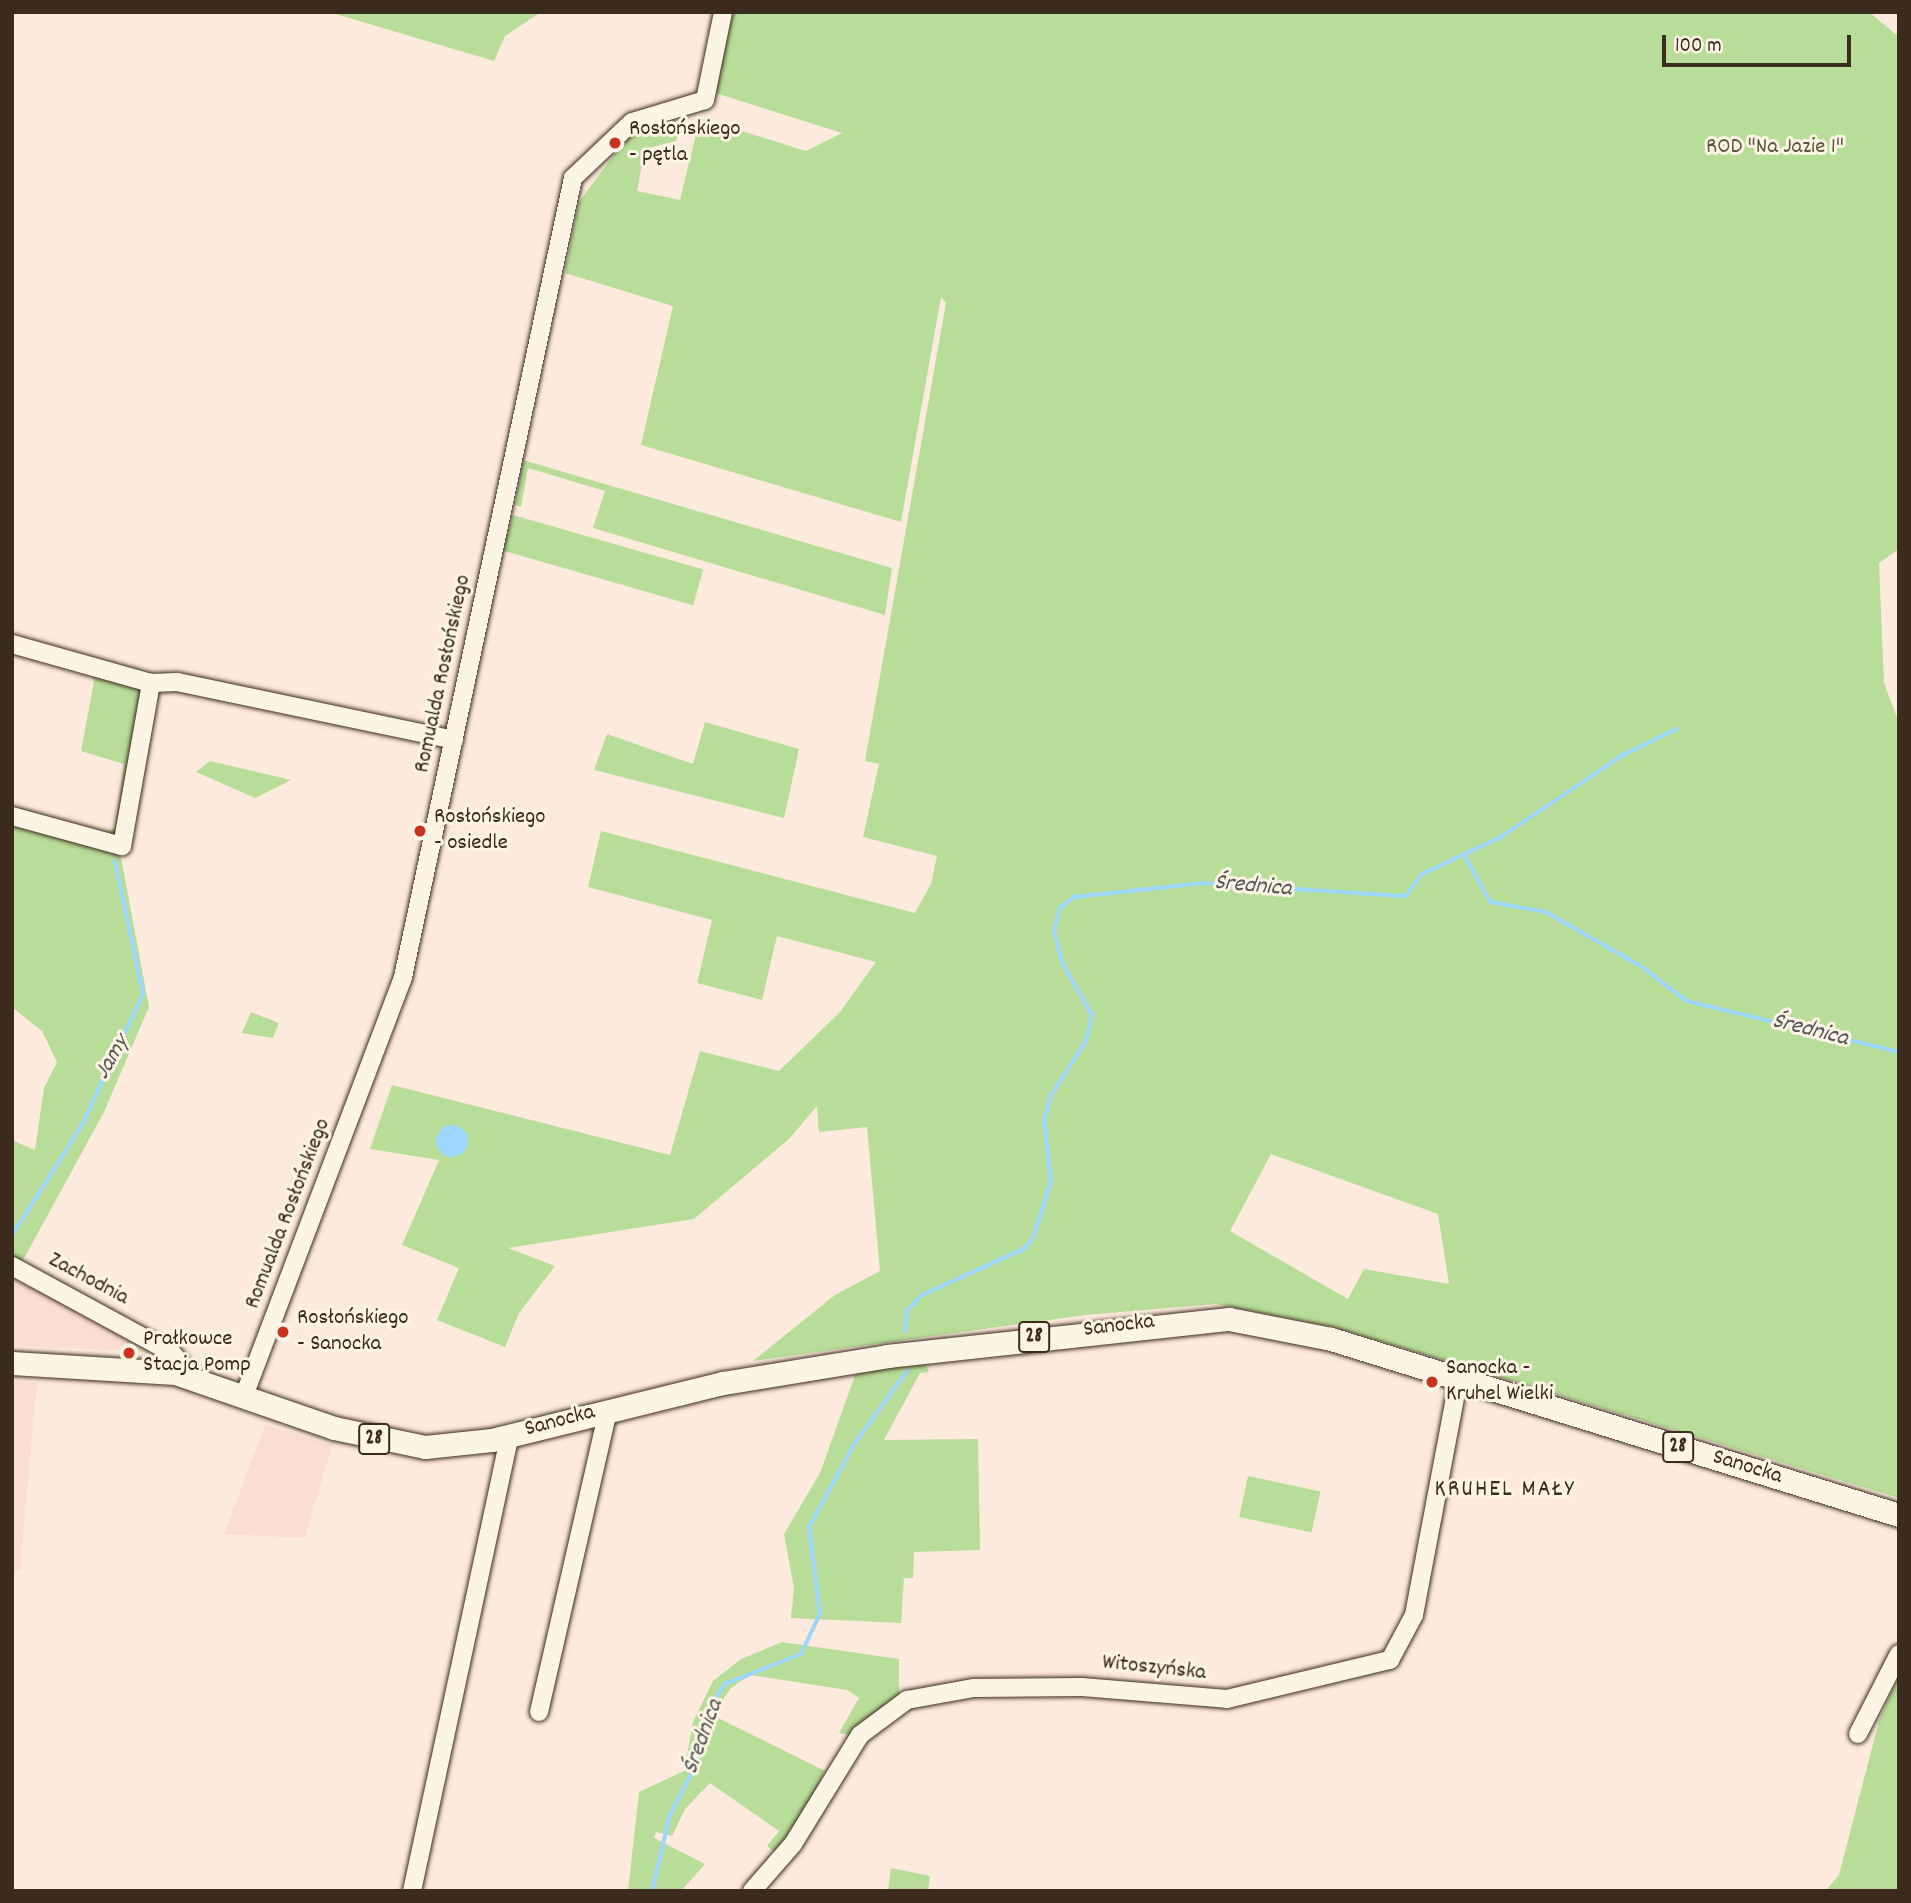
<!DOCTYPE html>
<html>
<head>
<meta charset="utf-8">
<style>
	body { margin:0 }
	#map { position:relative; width:1911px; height:1903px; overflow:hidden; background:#fceadc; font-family:Dekko,sans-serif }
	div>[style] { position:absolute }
	.built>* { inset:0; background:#fcddd1 }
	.green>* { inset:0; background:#b8dd98; transform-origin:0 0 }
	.water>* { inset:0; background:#9dd6fd }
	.round { border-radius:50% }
	.stream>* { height:3.5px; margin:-1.75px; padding:0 1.75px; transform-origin:1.75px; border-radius:1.75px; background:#9dd6fd }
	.roads { filter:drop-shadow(0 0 2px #3b2a1e) drop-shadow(0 0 2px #3b2a1e) }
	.minor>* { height:18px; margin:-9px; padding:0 9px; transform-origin:9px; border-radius:9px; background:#fcf5e5 }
	.major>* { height:23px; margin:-11.5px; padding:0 11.5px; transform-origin:11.5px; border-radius:11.5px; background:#fcf5e5 }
	.dots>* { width:19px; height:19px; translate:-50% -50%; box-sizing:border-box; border:4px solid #fcf5e5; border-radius:50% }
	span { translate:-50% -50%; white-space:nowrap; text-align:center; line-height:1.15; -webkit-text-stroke:6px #fcf5e5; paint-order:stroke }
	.shield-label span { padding:2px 5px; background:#fcf5e5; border:2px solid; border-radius:5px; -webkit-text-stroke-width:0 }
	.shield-label { font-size:21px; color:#3b2a1e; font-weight:700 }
	.poi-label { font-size:23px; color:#3b2a1e }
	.left { translate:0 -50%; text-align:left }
	.park-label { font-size:23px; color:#5a573c }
	.street-label { font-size:23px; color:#3b2a1e }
	.water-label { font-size:24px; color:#545556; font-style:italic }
	.neighbourhood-label { font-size:24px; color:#3b2a1e; letter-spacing:2px }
	.frame { position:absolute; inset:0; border:14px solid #3b2a1e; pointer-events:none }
	.scale { position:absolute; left:1662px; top:35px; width:189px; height:32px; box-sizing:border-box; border:4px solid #3b2a1e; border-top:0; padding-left:9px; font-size:21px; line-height:24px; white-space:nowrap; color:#3b2a1e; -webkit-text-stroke:5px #fcf5e5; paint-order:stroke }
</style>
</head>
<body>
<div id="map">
	<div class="built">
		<i style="clip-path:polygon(12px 1272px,154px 1352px,12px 1345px)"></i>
		<i style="clip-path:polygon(12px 1382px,37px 1383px,20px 1570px,12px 1570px)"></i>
		<i style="clip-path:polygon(265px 1425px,332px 1445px,305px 1538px,224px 1534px)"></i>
	</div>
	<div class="green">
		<i style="clip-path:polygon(329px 12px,541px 12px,505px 36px,494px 61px)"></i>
		<i style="clip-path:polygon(evenodd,715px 12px,1869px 12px,1899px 37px,1899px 549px,1879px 563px,1884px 683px,1899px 723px,1899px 1498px,1334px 1327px,1215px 1304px,1085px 1315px,753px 1361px,835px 1295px,880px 1271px,867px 1127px,819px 1132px,817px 1106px,790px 1138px,694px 1219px,508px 1248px,555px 1266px,519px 1313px,505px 1347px,437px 1320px,459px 1268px,402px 1245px,439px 1160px,370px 1149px,392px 1085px,670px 1155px,700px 1051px,779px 1071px,840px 1012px,876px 962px,777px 936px,762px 1000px,697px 983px,712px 920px,588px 887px,601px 831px,915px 913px,931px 884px,937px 856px,863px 837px,879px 764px,865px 761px,946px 303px,941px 297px,901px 522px,641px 445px,673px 306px,565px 273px,579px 202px,628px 136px,673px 118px,681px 125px,676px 141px,645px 149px,637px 191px,680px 200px,700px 118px,806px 151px,842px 133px,706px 90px,715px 12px,1271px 1154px,1438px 1214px,1449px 1284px,1364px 1269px,1348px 1299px,1230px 1231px,1271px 1154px)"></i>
		<i style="clip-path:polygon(523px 460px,892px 568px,885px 615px,593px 528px,605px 491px,528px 468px,521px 507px,515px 505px)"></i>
		<i style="left:513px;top:515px;width:198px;height:37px;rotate:16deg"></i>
		<i style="clip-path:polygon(90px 671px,144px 686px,120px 840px,103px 832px,115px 828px,124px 764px,81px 751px,94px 682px)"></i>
		<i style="clip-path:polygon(705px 722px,799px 749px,784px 818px,594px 770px,607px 734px,693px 764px)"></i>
		<i style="clip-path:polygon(210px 761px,291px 780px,255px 798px,196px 772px)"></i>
		<i style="clip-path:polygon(12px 819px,120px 852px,149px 1007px,104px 1112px,21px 1264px,12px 1263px,12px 1140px,35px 1150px,44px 1088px,57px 1062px,42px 1031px,12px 1007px)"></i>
		<i style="clip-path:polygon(251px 1012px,279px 1023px,273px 1038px,242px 1033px)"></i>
		<i style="clip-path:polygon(924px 1360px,929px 1372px,920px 1373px,884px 1440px,978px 1439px,980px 1550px,914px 1552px,913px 1578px,904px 1578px,901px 1623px,791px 1618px,794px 1588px,784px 1534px,820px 1473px,857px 1370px)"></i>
		<i style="left:1248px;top:1476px;width:74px;height:42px;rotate:12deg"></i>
		<i style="clip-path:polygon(782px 1642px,899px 1659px,899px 1697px,850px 1735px,839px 1733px,859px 1698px,847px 1690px,750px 1675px,731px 1688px,712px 1715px,825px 1771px,792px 1837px,778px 1854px,767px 1846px,779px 1831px,710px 1783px,685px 1809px,672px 1836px,656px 1832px,654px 1838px,705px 1864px,681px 1891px,628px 1891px,639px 1792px,684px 1771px,693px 1722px,713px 1681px,741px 1659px)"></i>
		<i style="clip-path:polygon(1899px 1675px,1899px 1891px,1825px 1891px,1839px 1875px,1879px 1721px)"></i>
		<i style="clip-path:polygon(891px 1868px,930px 1876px,928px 1891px,888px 1891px)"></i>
	</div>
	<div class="water">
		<i class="round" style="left:436px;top:1125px;width:32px;height:32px"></i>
	</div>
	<div class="stream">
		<i style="left:1465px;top:856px;width:53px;rotate:60.5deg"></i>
		<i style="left:1491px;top:902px;width:56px;rotate:10.3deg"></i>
		<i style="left:1546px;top:912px;width:109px;rotate:29.6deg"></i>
		<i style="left:1641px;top:966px;width:58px;rotate:37.3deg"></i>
		<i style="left:1687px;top:1001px;width:218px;rotate:13.5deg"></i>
		<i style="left:12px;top:1236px;width:131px;rotate:-57.8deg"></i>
		<i style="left:82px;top:1125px;width:145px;rotate:-65deg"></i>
		<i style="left:143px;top:994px;width:135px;rotate:-102deg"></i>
		<i style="left:905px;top:1332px;width:21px;rotate:-85deg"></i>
		<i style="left:907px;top:1311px;width:22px;rotate:-47deg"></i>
		<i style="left:922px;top:1295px;width:112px;rotate:-24.3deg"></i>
		<i style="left:1024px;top:1249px;width:14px;rotate:-51deg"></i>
		<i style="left:1033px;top:1238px;width:59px;rotate:-72.2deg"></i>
		<i style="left:1051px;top:1182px;width:62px;rotate:-96.4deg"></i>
		<i style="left:1044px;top:1120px;width:24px;rotate:-75deg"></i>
		<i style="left:1050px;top:1097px;width:67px;rotate:-57.3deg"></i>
		<i style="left:1086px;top:1041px;width:27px;rotate:-77deg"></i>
		<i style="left:1092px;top:1015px;width:58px;rotate:-120.1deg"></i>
		<i style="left:1063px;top:965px;width:35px;rotate:-105deg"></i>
		<i style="left:1054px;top:931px;width:24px;rotate:-75deg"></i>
		<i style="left:1060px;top:908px;width:18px;rotate:-38deg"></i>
		<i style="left:1074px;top:897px;width:130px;rotate:-6.2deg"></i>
		<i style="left:1203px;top:883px;width:203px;rotate:3.7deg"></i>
		<i style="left:1406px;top:896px;width:27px;rotate:-54deg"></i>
		<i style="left:1422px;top:874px;width:87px;rotate:-25.1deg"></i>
		<i style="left:1501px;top:837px;width:147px;rotate:-33.9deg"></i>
		<i style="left:1623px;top:755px;width:60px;rotate:-25.7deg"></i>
		<i style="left:652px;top:1891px;width:78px;rotate:-76.7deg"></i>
		<i style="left:670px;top:1815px;width:59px;rotate:-63deg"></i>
		<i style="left:697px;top:1762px;width:55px;rotate:-77.5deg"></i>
		<i style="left:709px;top:1708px;width:29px;rotate:-56deg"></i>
		<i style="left:725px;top:1684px;width:82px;rotate:-21.5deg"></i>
		<i style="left:801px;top:1654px;width:44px;rotate:-64.6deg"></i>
		<i style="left:820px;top:1614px;width:88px;rotate:-97.2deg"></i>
		<i style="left:809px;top:1527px;width:96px;rotate:-61.3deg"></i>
		<i style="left:855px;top:1443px;width:89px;rotate:-54.2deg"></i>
	</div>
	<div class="roads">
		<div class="minor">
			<i style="left:12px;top:644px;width:144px;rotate:15.7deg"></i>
			<i style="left:151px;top:683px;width:26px;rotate:-2deg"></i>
			<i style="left:177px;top:682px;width:283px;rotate:11.8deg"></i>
			<i style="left:12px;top:816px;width:114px;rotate:15.3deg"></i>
			<i style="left:122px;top:846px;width:166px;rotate:-79.9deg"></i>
			<i style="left:12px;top:1266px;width:182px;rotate:28.5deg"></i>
			<i style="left:172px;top:1353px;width:34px;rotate:50deg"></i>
			<i style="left:244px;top:1396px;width:448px;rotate:-69.2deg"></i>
			<i style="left:403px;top:977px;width:817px;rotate:-77.99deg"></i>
			<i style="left:573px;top:178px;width:81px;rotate:-43.5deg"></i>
			<i style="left:632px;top:122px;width:76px;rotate:-16.8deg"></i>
			<i style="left:705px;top:100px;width:90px;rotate:-78.4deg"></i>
			<i style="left:539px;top:1712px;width:310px;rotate:-77.1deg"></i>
			<i style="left:1858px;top:1734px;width:90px;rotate:-62.9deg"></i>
			<i style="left:412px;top:1891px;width:466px;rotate:-77.9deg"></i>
			<i style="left:752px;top:1891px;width:62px;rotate:-48.9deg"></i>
			<i style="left:793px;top:1844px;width:128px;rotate:-58.4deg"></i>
			<i style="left:860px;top:1735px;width:59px;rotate:-36.7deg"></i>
			<i style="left:907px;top:1700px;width:68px;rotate:-10.2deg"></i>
			<i style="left:974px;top:1688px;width:108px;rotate:-0.5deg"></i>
			<i style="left:1082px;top:1687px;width:145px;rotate:4.7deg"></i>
			<i style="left:1227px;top:1699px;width:168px;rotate:-13.5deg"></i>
			<i style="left:1390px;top:1660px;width:51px;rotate:-61.9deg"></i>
			<i style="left:1414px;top:1615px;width:243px;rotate:-79.3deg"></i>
		</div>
		<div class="major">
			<i style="left:12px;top:1363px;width:163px;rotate:3.5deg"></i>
			<i style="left:175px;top:1373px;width:168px;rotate:19.1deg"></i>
			<i style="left:334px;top:1428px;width:93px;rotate:11.8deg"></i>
			<i style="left:425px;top:1447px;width:67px;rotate:-6deg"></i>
			<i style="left:492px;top:1440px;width:238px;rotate:-13.9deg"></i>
			<i style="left:723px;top:1383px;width:166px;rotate:-9.3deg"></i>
			<i style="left:887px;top:1356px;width:344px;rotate:-6.2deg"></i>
			<i style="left:1229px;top:1319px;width:104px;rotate:11.1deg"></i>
			<i style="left:1331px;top:1339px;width:595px;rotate:17.22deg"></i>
		</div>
	</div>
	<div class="dots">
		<i style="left:615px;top:143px;background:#c8321e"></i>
		<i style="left:420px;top:831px;background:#c8321e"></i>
		<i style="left:283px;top:1332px;background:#c8321e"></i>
		<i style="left:129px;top:1353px;background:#c8321e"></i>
		<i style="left:1432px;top:1382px;background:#c8321e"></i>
	</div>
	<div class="shield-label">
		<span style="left:1034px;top:1337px">28</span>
		<span style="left:374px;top:1439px">28</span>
		<span style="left:1678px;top:1447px">28</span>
	</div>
	<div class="poi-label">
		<span class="left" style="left:629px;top:143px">Rosłońskiego<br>- pętla</span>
		<span class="left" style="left:434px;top:831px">Rosłońskiego<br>- osiedle</span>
		<span class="left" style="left:297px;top:1332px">Rosłońskiego<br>- Sanocka</span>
		<span class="left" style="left:143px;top:1353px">Prałkowce<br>Stacja Pomp</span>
		<span class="left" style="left:1446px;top:1382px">Sanocka -<br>Kruhel Wielki</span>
	</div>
	<div class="park-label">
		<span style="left:1775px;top:148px">ROD "Na Jazie 1"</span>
	</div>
	<div class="street-label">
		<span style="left:444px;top:674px;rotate:-78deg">Romualda Rosłońskiego</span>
		<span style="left:289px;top:1214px;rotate:-69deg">Romualda Rosłońskiego</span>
		<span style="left:88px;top:1280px;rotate:28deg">Zachodnia</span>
		<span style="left:1119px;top:1327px;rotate:-7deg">Sanocka</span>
		<span style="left:560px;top:1422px;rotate:-15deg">Sanocka</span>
		<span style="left:1747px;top:1468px;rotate:17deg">Sanocka</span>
		<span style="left:1154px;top:1669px;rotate:6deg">Witoszyńska</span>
	</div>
	<div class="water-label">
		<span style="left:1253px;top:887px;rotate:5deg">Średnica</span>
		<span style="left:1810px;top:1031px;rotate:14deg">Średnica</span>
		<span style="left:113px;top:1058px;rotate:-60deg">Jamy</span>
		<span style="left:704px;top:1737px;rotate:-70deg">Średnica</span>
	</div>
	<div class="neighbourhood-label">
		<span style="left:1505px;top:1491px">KRUHEL MAŁY</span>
	</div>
	<div class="frame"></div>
	<div class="scale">100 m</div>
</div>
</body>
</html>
